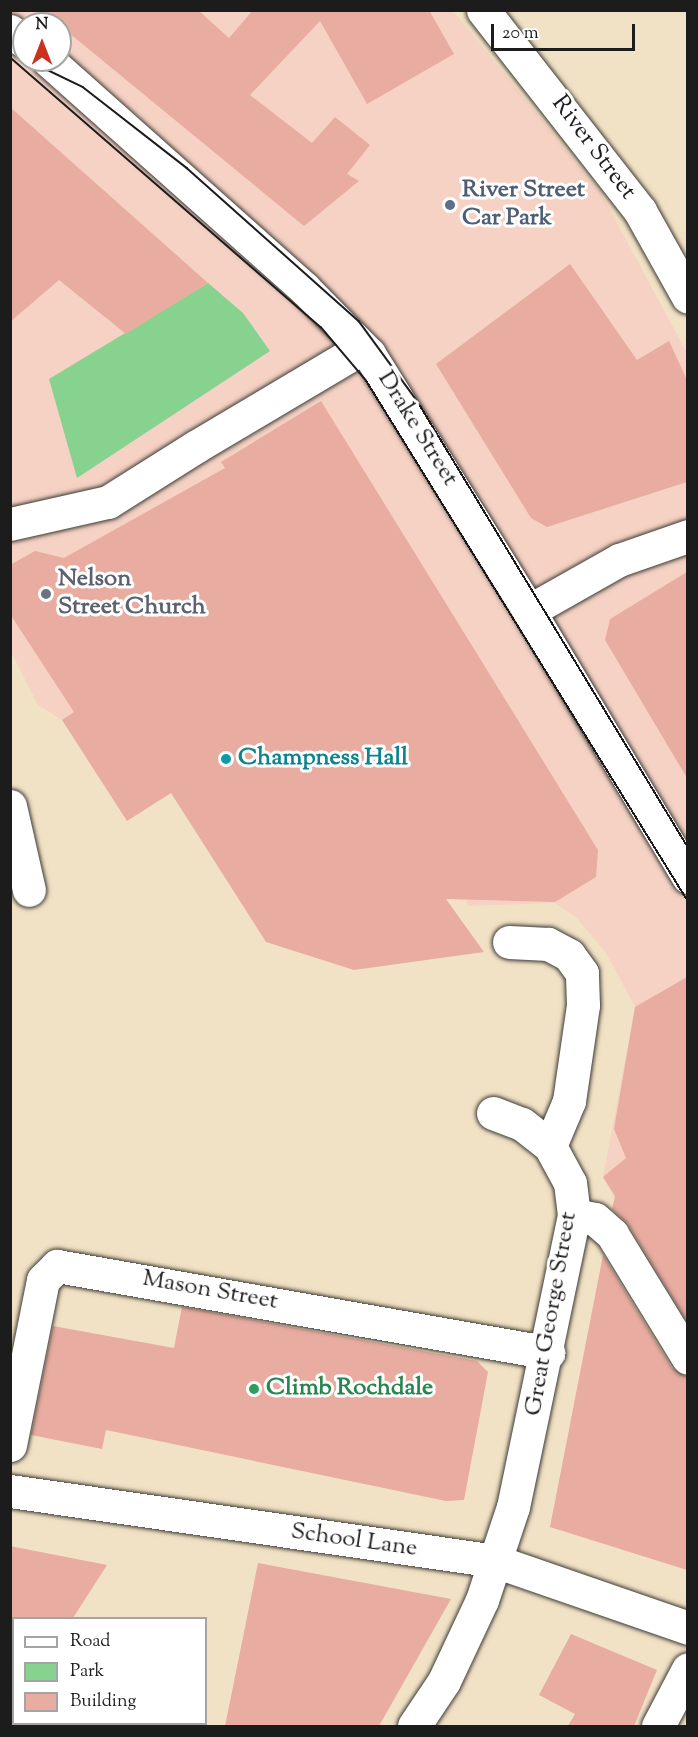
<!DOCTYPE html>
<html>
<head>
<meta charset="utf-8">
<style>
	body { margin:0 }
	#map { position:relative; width:698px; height:1737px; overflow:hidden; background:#f2e2c5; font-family:"Sorts Mill Goudy",serif }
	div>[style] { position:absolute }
	.built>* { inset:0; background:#f6d2c4 }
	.green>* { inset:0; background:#87d28f }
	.building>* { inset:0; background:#e8aca0 }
	.roads { filter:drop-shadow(0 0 2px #3c3a35) drop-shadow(0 0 2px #3c3a35) }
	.pedestrian>* { height:33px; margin:-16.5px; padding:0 16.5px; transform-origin:16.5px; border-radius:16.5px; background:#fff }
	.minor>* { height:33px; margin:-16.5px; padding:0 16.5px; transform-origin:16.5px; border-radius:16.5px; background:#fff }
	.secondary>* { height:33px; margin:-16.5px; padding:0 16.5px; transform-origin:16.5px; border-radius:16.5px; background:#fff }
	.tram>* { height:1.5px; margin:-0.75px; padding:0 0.75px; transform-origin:0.75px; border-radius:0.75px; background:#1c1c1c }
	.dots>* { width:16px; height:16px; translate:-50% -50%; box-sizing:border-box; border:3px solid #fff; border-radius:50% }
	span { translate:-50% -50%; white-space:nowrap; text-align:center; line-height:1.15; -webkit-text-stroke:6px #fff; paint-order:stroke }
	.street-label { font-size:24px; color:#1c1c1c }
	.service-label { font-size:24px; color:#4e5e75; font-weight:700 }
	.left { translate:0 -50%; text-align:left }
	.worship-label { font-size:24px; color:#5b616d; font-weight:700 }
	.culture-label { font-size:24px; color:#0d838f; font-weight:700 }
	.leisure-label { font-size:24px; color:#27864d; font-weight:700 }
	.frame { position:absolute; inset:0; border:12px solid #1c1c1c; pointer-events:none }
	.legend { position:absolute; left:12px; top:1617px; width:195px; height:108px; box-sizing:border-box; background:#fff; border:2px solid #a4a4a4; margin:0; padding:8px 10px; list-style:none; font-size:18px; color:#1c1c1c }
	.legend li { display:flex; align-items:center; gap:12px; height:30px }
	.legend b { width:30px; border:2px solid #a4a4a4 }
	.north { position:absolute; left:12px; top:12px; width:60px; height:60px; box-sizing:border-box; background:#fff; border:2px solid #a4a4a4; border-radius:50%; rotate:0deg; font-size:16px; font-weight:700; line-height:24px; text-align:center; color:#1c1c1c }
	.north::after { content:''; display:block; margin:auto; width:21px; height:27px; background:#c8321e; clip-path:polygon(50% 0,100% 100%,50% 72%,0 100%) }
	.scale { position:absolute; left:491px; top:24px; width:144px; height:27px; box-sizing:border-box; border:3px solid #1c1c1c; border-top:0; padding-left:8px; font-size:18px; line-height:21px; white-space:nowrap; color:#1c1c1c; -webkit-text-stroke:4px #fff; paint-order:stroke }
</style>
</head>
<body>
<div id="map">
	<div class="built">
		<i style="clip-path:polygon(evenodd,11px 11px,453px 11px,600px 191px,687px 353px,687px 1335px,603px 1177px,635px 1007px,606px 953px,576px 917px,555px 903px,469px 906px,292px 574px,62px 720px,38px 705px,11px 652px,11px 11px,24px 24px,60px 24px,60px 60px,24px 60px,24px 24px)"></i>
	</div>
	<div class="green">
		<i style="clip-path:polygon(208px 283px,243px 313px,270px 351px,77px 478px,49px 379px)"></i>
	</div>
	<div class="building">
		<i style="clip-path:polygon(41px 10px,198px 10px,229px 38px,253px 10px,429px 10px,454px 54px,367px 104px,320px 21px,250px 95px,312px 143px,335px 117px,370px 145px,347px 174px,359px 181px,304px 226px)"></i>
		<i style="clip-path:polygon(10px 107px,208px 283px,126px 334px,59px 280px,10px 322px)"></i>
		<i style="clip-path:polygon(570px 264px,637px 360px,669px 341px,687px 380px,687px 482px,547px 527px,531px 518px,436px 364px)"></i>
		<i style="clip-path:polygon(321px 401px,598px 850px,596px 877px,555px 902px,446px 899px,484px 952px,354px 970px,266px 942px,171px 793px,127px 821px,62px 720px,74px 712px,10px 614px,10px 565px,35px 551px,64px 558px,225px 468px,221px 462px)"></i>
		<i style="clip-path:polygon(687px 572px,687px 778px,605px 640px,610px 619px)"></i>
		<i style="clip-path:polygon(687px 977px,687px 1321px,628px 1224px,612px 1209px,615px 1196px,603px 1177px,626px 1158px,614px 1129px,635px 1007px)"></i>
		<i style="clip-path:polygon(603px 1255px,672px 1368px,687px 1377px,687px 1570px,550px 1527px)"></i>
		<i style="clip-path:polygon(182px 1307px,477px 1361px,488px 1372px,464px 1500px,446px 1501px,106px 1430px,102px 1449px,31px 1435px,53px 1326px,174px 1348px)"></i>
		<i style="clip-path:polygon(10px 1546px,107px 1565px,73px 1618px,10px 1618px)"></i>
		<i style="clip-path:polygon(258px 1563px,451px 1599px,379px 1726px,225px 1726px)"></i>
		<i style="clip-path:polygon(571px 1634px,657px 1670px,634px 1726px,568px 1726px,575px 1714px,539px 1695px)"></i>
	</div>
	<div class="roads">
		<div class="pedestrian">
			<i style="left:197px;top:446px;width:192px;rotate:-30.7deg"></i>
		</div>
		<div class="minor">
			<i style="left:483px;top:10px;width:255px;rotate:52deg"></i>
			<i style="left:640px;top:211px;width:98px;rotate:60.8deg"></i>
			<i style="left:10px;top:31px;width:17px;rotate:36deg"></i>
			<i style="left:48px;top:60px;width:343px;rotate:41.7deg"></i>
			<i style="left:304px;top:288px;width:93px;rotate:45.4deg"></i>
			<i style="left:369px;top:354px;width:303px;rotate:58.1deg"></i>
			<i style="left:10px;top:524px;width:100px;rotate:-12.7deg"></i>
			<i style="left:108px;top:502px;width:105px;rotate:-32.2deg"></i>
			<i style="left:10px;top:806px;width:86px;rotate:77.3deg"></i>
			<i style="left:493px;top:1113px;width:31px;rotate:21deg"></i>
			<i style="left:522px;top:1124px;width:36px;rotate:38deg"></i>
			<i style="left:574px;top:1215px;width:21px;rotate:11deg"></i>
			<i style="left:595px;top:1219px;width:23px;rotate:41deg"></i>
			<i style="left:612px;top:1234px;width:145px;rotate:58.5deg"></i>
			<i style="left:10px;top:1445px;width:168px;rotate:-78.7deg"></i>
			<i style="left:43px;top:1280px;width:20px;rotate:-45deg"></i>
			<i style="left:57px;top:1266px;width:499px;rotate:10deg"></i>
			<i style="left:10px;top:1491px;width:490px;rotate:8.2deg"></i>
			<i style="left:495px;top:1561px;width:204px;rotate:19.1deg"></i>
			<i style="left:414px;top:1726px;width:54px;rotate:-56.3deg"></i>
			<i style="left:444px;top:1681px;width:89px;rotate:-64.9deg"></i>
			<i style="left:482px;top:1600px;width:98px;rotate:-71.6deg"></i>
			<i style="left:513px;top:1507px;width:298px;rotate:-78.2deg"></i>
			<i style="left:574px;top:1215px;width:32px;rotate:-97deg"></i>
			<i style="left:570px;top:1183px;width:42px;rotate:-118.4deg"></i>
			<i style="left:550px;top:1146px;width:49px;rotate:-67.1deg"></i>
			<i style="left:569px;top:1101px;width:97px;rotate:-81.7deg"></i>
			<i style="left:583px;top:1005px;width:32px;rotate:-92deg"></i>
			<i style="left:582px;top:973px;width:22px;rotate:-126deg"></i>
			<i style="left:569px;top:955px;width:24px;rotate:-152deg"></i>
			<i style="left:548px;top:944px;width:39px;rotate:-177deg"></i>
			<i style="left:658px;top:1726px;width:64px;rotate:-62.2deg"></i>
		</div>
		<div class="secondary">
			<i style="left:688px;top:536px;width:73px;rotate:160.8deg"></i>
			<i style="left:619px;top:560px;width:103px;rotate:150.5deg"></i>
			<i style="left:529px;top:611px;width:310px;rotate:59.1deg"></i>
		</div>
	</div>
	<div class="tram">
		<i style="left:10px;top:57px;width:412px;rotate:41deg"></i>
		<i style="left:321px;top:327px;width:70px;rotate:49.7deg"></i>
		<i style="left:366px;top:380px;width:612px;rotate:58.28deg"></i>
		<i style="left:27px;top:60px;width:62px;rotate:25.7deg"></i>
		<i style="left:83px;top:87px;width:132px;rotate:37.9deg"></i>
		<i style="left:187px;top:168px;width:230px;rotate:41.7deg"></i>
		<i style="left:359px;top:321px;width:100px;rotate:53.9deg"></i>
		<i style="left:418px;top:402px;width:521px;rotate:58.75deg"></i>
	</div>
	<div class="dots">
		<i style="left:450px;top:205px;background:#5c6f8a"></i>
		<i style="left:46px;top:594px;background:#6b7280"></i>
		<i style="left:226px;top:759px;background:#0f9aa8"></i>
		<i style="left:254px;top:1389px;background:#2e9e5b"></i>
	</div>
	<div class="street-label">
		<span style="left:593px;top:148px;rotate:53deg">River Street</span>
		<span style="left:417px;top:429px;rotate:58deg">Drake Street</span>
		<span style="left:210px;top:1291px;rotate:10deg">Mason Street</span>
		<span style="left:552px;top:1314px;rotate:-80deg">Great George Street</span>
		<span style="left:354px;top:1541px;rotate:8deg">School Lane</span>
	</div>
	<div class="service-label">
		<span class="left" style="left:462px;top:205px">River Street<br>Car Park</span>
	</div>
	<div class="worship-label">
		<span class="left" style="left:58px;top:594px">Nelson<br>Street Church</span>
	</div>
	<div class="culture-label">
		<span class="left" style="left:238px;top:759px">Champness Hall</span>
	</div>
	<div class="leisure-label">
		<span class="left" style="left:266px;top:1389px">Climb Rochdale</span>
	</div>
	<div class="frame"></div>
	<ul class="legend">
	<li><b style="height:8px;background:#fff"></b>Road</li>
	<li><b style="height:16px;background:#87d28f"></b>Park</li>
	<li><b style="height:16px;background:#e8aca0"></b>Building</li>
	</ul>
	<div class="north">N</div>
	<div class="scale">20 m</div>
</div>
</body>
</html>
